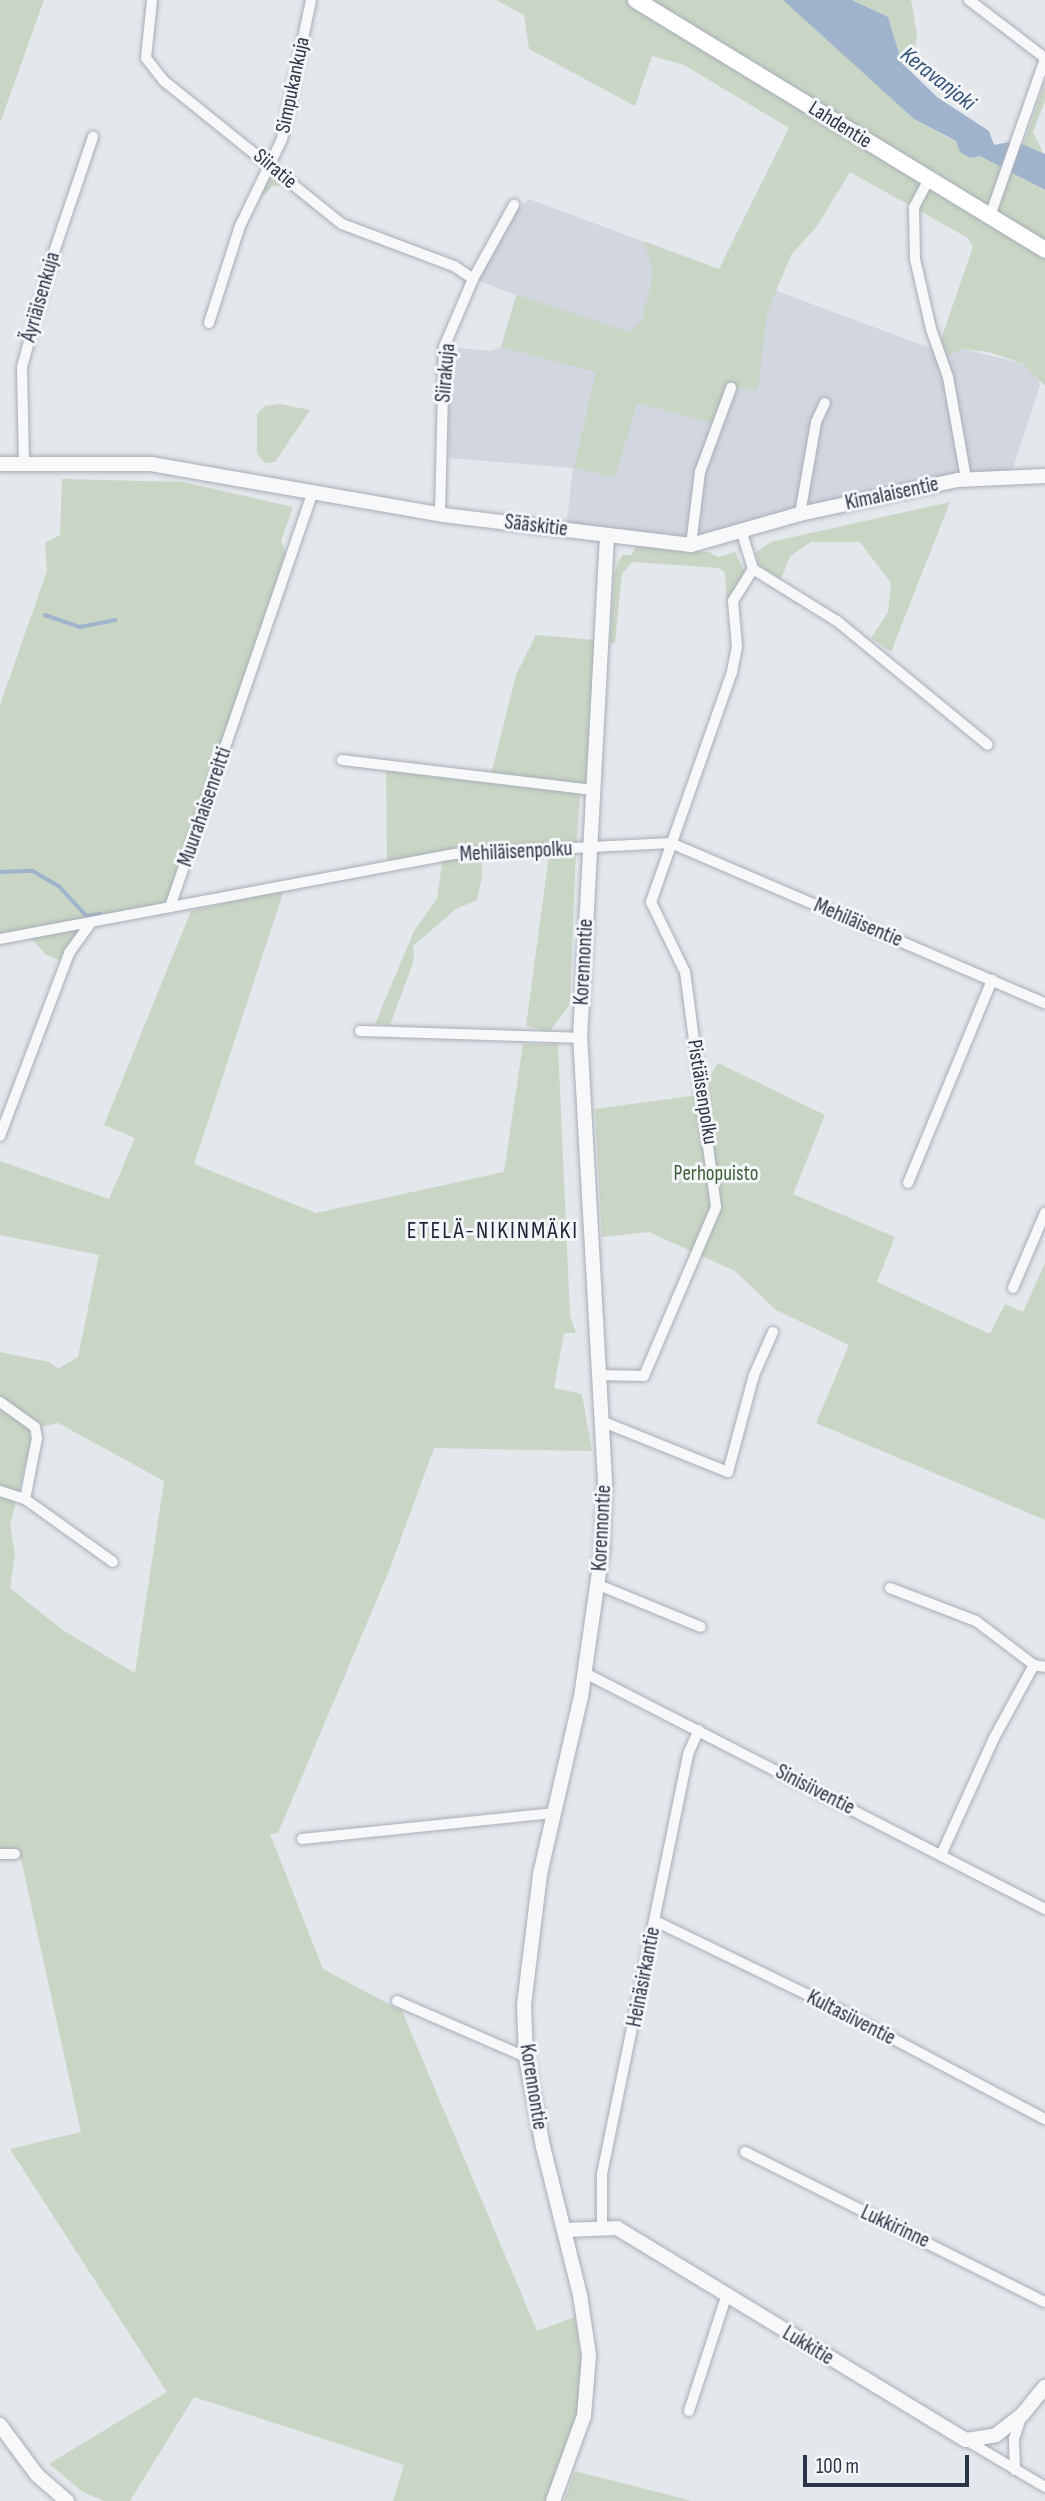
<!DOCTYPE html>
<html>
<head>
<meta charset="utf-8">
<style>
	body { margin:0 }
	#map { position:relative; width:1045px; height:2501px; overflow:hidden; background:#e4e7ec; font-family:"Sofia Sans Condensed",sans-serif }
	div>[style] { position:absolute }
	.built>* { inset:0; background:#d2d6de }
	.green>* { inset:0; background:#c9d6c5 }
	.water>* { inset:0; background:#9fb4cc }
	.stream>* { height:3.5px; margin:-1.75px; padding:0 1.75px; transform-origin:1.75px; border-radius:1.75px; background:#9fb4cc }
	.roads { filter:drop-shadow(0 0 2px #a9aeb7) drop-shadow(0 0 2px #a9aeb7) }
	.minor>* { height:10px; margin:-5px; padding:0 5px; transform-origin:5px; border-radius:5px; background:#f7f8fa }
	.tertiary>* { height:14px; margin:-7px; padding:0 7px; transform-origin:7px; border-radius:7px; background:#f7f8fa }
	.secondary>* { height:16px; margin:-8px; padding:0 8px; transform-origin:8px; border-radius:8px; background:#fff }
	span { translate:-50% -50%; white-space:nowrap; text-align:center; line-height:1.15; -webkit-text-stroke:6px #f4f6f9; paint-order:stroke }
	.street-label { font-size:21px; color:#2b3445 }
	.park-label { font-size:21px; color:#3f6138 }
	.water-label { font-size:23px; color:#34527a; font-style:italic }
	.quarter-label { font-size:24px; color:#1d2536; letter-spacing:2px }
	.scale { position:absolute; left:803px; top:2455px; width:166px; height:32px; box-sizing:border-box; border:4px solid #2b3445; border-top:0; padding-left:9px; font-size:21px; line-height:24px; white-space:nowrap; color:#2b3445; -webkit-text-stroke:5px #f4f6f9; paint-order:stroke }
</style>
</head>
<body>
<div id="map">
	<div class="built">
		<i style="clip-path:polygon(529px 199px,930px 348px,941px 339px,949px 356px,963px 349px,1024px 364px,1037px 373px,1040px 386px,1010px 477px,966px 478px,705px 544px,566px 530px,573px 468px,449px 458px,448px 347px,491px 351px,501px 347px,516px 295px,477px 280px,513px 214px)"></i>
	</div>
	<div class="green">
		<i style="clip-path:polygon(0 0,44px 0,0 123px)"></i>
		<i style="clip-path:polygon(496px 0,783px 0,802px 12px,914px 119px,1045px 190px,1045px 386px,1024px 364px,989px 352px,963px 349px,949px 356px,941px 339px,973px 247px,968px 238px,850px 172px,817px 226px,791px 255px,767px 313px,758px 390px,731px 388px,717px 424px,637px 403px,615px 477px,574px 468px,596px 372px,501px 347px,517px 295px,629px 332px,642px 321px,654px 271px,643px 241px,719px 269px,789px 128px,684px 65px,652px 56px,635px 106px,529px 49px,524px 15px)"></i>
		<i style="clip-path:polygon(852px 0,911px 0,917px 35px,911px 71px,902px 63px,888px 17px)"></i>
		<i style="clip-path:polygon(1045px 82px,1045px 101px,1033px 132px,1043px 153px,1023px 146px)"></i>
		<i style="clip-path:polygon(272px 166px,336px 225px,284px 186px,273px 186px,257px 201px)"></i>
		<i style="clip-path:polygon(279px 404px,310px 410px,275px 462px,265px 463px,257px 453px,257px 414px,265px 406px)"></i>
		<i style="clip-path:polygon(62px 479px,183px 482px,293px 507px,281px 541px,286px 554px,167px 902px,0 935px,0 705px,47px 571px,45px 543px,60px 535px)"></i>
		<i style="clip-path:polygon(950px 502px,891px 652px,871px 638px,888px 612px,891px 583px,860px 542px,811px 542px,790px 556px,781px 579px,761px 567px,755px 553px,771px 542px)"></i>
		<i style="clip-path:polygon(635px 546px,708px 552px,718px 557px,735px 552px,747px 577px,733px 601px,727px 602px,725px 573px,719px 568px,632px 562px,622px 574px,615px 643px,610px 643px,614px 574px,618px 562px,623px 555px,632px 555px)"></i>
		<i style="clip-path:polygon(536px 635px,595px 640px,588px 779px,581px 784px,576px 848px,570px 1004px,549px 1032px,526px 1026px,550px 848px,481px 854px,482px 877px,477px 900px,456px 909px,413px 946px,414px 960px,390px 1025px,375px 1024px,414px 931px,437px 899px,443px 857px,387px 865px,386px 769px,490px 779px,516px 675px)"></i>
		<i style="clip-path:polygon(evenodd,284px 890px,194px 1164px,316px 1213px,504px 1172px,523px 1044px,558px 1044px,570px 1316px,576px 1333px,564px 1333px,554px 1388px,582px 1394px,592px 1451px,434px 1448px,389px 1571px,278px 1833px,270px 1834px,323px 1969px,402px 2011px,537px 2331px,575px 2317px,582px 2369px,578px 2410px,565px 2461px,547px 2501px,393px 2501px,404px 2465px,194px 2397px,130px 2501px,104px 2501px,83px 2492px,49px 2464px,167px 2392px,10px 2149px,81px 2132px,21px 1859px,0 1860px,0 1352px,49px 1362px,58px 1369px,78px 1357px,99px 1255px,0 1235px,0 1161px,109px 1199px,135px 1138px,104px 1125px,191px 911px,284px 890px,58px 1423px,164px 1481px,135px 1673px,64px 1631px,10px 1588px,15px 1554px,10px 1525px,31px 1442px,30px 1429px,58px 1423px)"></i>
		<i style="clip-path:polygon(76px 929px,79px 936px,65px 962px,46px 955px,31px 938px)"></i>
		<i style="clip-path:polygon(718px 1063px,825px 1115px,793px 1194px,895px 1237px,877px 1282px,990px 1334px,1005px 1304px,1023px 1312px,1045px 1263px,1045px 1520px,816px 1423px,849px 1345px,776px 1310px,735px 1271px,649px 1232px,602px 1237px,595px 1109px,698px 1095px)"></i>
		<i style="clip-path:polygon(575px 2471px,692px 2501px,564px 2501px)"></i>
	</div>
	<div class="water">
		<i style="clip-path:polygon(783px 0,852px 0,888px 17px,902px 63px,937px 97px,989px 131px,994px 145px,1014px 141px,1045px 154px,1045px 190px,980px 156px,970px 158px,960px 152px,956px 141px,914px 119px)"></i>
	</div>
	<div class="stream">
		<i style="left:45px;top:615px;width:37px;rotate:19deg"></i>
		<i style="left:80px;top:627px;width:36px;rotate:-11deg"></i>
		<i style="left:0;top:872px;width:33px;rotate:-2deg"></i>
		<i style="left:33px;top:871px;width:30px;rotate:30deg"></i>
		<i style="left:59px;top:886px;width:41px;rotate:47deg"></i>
		<i style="left:87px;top:916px;width:13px;rotate:-9deg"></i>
	</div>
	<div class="roads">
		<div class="minor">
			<i style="left:152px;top:0;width:58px;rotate:95.9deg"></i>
			<i style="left:146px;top:58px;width:29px;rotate:52deg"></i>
			<i style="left:164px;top:81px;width:228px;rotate:38.8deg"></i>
			<i style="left:342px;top:224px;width:120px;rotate:20.6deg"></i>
			<i style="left:454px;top:266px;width:23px;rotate:34deg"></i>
			<i style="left:969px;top:0;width:96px;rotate:37.3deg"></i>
			<i style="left:929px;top:179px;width:32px;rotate:118deg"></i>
			<i style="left:914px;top:207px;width:52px;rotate:88.9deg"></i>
			<i style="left:915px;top:259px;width:72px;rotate:77.1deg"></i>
			<i style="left:931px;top:329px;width:51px;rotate:70.5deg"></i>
			<i style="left:948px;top:377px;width:103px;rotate:79.9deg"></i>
			<i style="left:990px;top:216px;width:166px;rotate:-70.7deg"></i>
			<i style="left:209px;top:323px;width:102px;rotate:-72.3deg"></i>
			<i style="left:240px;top:226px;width:97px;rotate:-64.2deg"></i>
			<i style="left:282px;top:139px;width:142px;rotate:-78.2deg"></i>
			<i style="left:24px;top:463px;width:96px;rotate:-91.2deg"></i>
			<i style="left:22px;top:367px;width:116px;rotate:-74.5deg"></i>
			<i style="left:53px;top:255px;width:125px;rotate:-71.3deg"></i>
			<i style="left:440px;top:514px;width:167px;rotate:-88.6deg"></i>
			<i style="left:444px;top:347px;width:74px;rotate:-66.9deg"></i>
			<i style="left:473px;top:279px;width:85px;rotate:-61deg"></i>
			<i style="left:800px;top:514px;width:93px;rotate:-80.1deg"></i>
			<i style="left:816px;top:422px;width:21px;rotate:-65deg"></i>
			<i style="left:742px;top:533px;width:38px;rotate:73deg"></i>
			<i style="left:753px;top:569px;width:99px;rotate:31.8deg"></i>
			<i style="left:837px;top:621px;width:195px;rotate:39.4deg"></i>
			<i style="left:691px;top:545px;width:74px;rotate:-83deg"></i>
			<i style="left:700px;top:472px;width:90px;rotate:-69.7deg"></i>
			<i style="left:342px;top:760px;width:254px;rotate:6.8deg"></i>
			<i style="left:170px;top:907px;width:440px;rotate:-71deg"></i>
			<i style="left:0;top:939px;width:463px;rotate:-10.6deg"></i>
			<i style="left:455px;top:854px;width:216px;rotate:-2.9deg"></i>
			<i style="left:671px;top:843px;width:407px;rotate:23.2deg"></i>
			<i style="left:360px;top:1031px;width:220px;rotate:1.8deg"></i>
			<i style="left:0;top:1136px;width:196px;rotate:-69.3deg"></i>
			<i style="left:69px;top:953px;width:36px;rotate:-54deg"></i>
			<i style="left:908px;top:1183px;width:220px;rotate:-67.5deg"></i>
			<i style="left:1013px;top:1288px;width:82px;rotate:-66.9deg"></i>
			<i style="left:598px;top:1375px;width:46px;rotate:1.2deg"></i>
			<i style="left:644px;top:1376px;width:184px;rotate:-66.9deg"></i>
			<i style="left:716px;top:1207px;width:237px;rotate:-97.5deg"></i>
			<i style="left:685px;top:972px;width:78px;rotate:-115.9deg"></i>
			<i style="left:651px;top:902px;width:244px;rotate:-70.6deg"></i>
			<i style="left:732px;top:672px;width:25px;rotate:-79deg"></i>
			<i style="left:737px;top:647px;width:46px;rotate:-95deg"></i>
			<i style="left:733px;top:601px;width:38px;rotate:-58deg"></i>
			<i style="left:0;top:1402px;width:43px;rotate:35.5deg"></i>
			<i style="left:35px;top:1427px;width:11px;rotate:80deg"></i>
			<i style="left:37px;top:1438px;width:62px;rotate:101.1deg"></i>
			<i style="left:601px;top:1421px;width:137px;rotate:21.9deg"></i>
			<i style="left:728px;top:1472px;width:100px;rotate:-75deg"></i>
			<i style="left:754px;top:1375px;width:47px;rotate:-66.2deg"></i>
			<i style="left:0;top:1491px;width:26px;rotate:18deg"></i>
			<i style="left:25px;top:1499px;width:108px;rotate:35.6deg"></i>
			<i style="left:599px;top:1585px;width:110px;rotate:22.4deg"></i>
			<i style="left:890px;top:1588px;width:92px;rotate:21deg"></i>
			<i style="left:976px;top:1621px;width:73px;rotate:37.2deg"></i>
			<i style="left:1034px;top:1665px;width:11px;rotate:10deg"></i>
			<i style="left:585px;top:1673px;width:517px;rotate:27.16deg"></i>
			<i style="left:302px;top:1839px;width:254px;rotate:-5.9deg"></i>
			<i style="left:0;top:1854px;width:15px"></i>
			<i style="left:941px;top:1855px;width:128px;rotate:-65.6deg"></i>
			<i style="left:994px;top:1738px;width:83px;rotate:-61.3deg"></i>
			<i style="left:655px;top:1921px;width:200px;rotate:25.8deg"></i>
			<i style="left:835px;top:2008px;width:238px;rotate:27.9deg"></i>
			<i style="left:397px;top:2001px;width:141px;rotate:23.5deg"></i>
			<i style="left:745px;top:2152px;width:335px;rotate:26.6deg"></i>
			<i style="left:602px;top:2226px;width:52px;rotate:-90deg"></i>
			<i style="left:602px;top:2174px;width:431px;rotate:-78.4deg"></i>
			<i style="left:689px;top:1752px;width:24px;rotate:-66deg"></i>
			<i style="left:689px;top:2411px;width:120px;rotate:-72deg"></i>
			<i style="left:966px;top:2440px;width:92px;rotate:30.7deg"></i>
			<i style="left:1015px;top:2470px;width:31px;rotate:-92deg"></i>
			<i style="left:1014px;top:2439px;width:25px;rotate:-72deg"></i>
		</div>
		<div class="tertiary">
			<i style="left:0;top:464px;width:151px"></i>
			<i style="left:151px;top:464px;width:296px;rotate:9.9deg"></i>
			<i style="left:443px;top:515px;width:250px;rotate:6.9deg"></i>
			<i style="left:691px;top:545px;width:113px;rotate:-15.9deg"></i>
			<i style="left:800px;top:514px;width:161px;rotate:-12.2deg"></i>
			<i style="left:957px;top:480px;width:88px;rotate:-2.6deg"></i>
			<i style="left:565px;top:2230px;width:52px;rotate:-2.2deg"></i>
			<i style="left:617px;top:2228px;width:408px;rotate:31.3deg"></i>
			<i style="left:966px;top:2440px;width:30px;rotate:-9deg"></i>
			<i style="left:996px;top:2435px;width:33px;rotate:-38deg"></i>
			<i style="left:1022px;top:2415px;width:36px;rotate:-51deg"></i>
			<i style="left:0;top:2425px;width:62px;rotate:53.5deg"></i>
			<i style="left:37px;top:2475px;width:40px;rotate:41deg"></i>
			<i style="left:553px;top:2501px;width:90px;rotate:-70deg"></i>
			<i style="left:584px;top:2416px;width:61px;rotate:-85.3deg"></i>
			<i style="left:589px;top:2355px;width:61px;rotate:-98.5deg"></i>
			<i style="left:580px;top:2295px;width:153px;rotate:-104deg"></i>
			<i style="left:543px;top:2147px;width:92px;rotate:-100.7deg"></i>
			<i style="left:526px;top:2057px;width:52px;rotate:-92.2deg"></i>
			<i style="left:524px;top:2005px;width:132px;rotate:-83deg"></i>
			<i style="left:540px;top:1874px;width:182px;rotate:-77deg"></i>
			<i style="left:581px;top:1697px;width:147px;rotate:-81.8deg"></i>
			<i style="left:602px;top:1552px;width:71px;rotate:-87.6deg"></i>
			<i style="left:605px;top:1481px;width:444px;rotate:-93.2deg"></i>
			<i style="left:580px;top:1038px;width:503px;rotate:-86.92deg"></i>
		</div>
		<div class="secondary">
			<i style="left:636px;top:0;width:479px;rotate:31.4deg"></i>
		</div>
	</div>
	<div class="street-label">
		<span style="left:293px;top:85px;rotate:-78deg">Simpukankuja</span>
		<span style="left:840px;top:125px;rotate:32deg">Lahdentie</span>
		<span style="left:275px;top:169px;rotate:40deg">Siiratie</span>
		<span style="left:41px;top:297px;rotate:-74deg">Äyriäisenkuja</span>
		<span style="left:446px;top:373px;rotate:-85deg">Siirakuja</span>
		<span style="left:892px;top:494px;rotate:-12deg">Kimalaisentie</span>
		<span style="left:536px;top:526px;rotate:7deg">Sääskitie</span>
		<span style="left:205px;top:807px;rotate:-71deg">Muurahaisenreitti</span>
		<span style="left:516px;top:852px;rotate:-3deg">Mehiläisenpolku</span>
		<span style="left:858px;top:923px;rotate:23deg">Mehiläisentie</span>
		<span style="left:584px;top:962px;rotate:-87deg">Korennontie</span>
		<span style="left:702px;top:1092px;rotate:81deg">Pistiäisenpolku</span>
		<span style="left:602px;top:1528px;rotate:-87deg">Korennontie</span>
		<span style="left:815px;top:1790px;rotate:27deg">Sinisiiventie</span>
		<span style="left:644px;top:1977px;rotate:-79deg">Heinäsirkantie</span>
		<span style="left:851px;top:2018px;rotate:27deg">Kultasiiventie</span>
		<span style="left:533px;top:2087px;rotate:81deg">Korennontie</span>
		<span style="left:895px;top:2227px;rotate:25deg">Lukkirinne</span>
		<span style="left:808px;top:2346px;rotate:31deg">Lukkitie</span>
	</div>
	<div class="park-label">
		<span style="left:716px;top:1174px">Perhopuisto</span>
	</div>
	<div class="water-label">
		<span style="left:938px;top:79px;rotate:38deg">Keravanjoki</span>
	</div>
	<div class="quarter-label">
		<span style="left:493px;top:1231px">ETELÄ-NIKINMÄKI</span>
	</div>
	<div class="scale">100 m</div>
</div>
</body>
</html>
